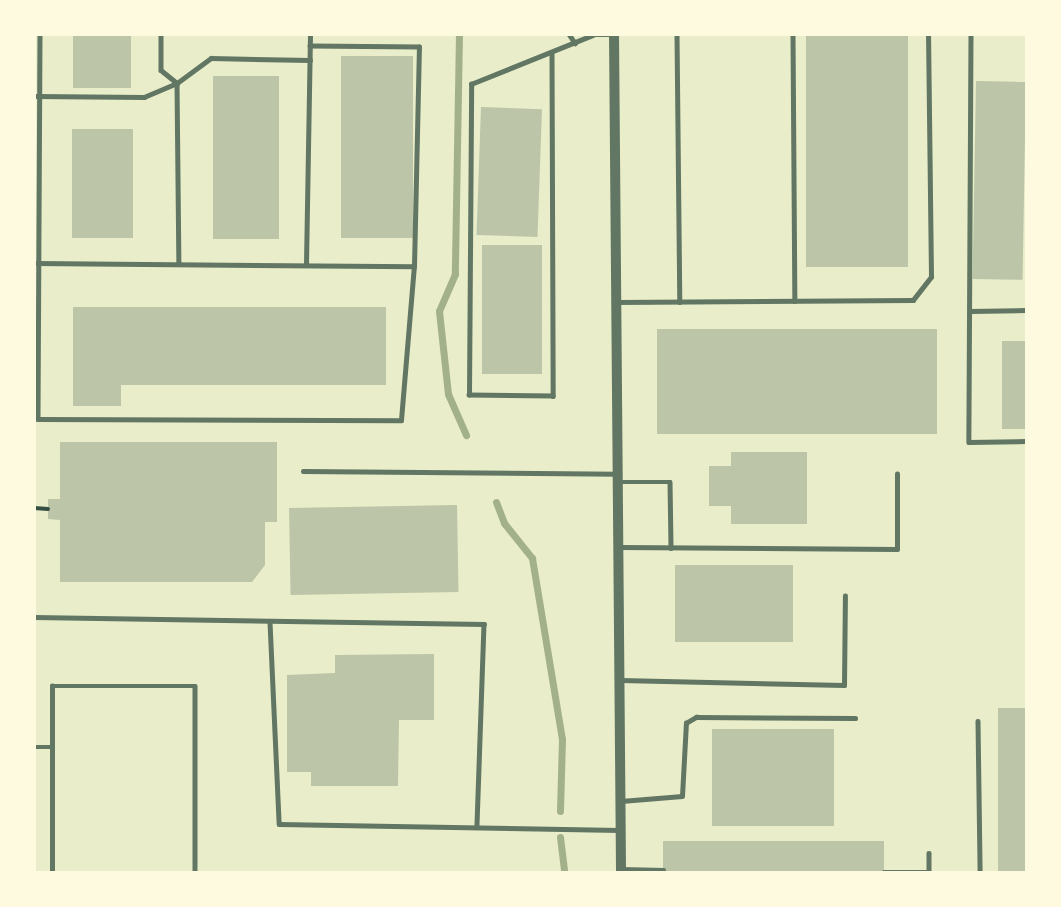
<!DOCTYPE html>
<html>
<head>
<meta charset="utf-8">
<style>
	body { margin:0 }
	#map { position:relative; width:1061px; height:907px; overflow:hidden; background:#e9edc9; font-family:"Roboto Condensed",sans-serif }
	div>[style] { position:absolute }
	.stream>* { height:7px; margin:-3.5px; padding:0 3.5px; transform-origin:3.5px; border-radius:3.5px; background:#a3b18a }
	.building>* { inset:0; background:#bcc5a7; transform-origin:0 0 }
	.path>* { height:4px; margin:-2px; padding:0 2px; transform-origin:2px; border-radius:2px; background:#344e41 }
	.service>* { height:4.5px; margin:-2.25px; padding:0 2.25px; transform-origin:2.25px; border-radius:2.25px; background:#617663 }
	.tertiary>* { height:10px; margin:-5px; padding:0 5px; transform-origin:5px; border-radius:5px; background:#617663 }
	span { translate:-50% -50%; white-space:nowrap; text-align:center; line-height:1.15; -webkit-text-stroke:6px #fefae0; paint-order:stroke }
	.frame { position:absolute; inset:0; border:36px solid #fefae0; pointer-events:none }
</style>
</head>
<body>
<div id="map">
	<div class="stream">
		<i style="left:459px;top:34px;width:240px;rotate:91deg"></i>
		<i style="left:455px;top:274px;width:40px;rotate:113.4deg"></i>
		<i style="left:439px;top:311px;width:83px;rotate:83.8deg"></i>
		<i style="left:448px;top:394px;width:45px;rotate:66.3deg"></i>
		<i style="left:496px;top:502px;width:22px;rotate:69deg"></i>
		<i style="left:504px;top:523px;width:45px;rotate:51.3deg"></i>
		<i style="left:532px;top:558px;width:183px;rotate:80.6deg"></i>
		<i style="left:562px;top:739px;width:72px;rotate:91.6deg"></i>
		<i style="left:560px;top:837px;width:35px;rotate:83deg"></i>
	</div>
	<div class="building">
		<i style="left:73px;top:34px;width:58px;height:54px"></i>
		<i style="left:806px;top:34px;width:102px;height:233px"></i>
		<i style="left:341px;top:56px;width:72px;height:182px"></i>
		<i style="left:213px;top:76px;width:66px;height:163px"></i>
		<i style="left:976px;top:81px;width:50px;height:198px;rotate:1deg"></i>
		<i style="left:481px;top:107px;width:61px;height:128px;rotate:2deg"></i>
		<i style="left:72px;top:129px;width:61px;height:109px"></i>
		<i style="left:482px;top:245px;width:60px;height:129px"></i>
		<i style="clip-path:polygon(73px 307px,386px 307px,386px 385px,121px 385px,121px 406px,73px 406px)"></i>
		<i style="left:657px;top:329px;width:280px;height:105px"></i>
		<i style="left:1002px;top:341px;width:24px;height:88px"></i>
		<i style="clip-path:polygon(60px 442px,277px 442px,277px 522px,265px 522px,265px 565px,252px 582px,60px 582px,60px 520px,48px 519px,48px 499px,60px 499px)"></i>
		<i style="clip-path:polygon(731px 452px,807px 452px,807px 524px,731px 524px,731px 506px,709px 506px,709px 466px,731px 466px)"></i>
		<i style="left:457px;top:505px;width:87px;height:168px;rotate:89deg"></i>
		<i style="left:675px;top:565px;width:118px;height:77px"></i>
		<i style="clip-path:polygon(434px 654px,434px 720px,399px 720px,398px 786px,311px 786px,311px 772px,287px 772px,287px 675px,335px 673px,335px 655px)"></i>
		<i style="left:998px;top:708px;width:28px;height:164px"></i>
		<i style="left:712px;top:729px;width:122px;height:97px"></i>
		<i style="left:663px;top:841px;width:221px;height:31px"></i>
	</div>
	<div class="path">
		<i style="left:34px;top:508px;width:14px;rotate:4deg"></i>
	</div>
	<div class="service">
		<i style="left:40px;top:34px;width:385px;rotate:90.3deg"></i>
		<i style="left:38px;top:419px;width:363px;rotate:0.2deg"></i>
		<i style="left:401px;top:420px;width:155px;rotate:-85.2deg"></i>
		<i style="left:161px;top:34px;width:36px;rotate:90deg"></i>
		<i style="left:161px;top:70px;width:21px;rotate:39deg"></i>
		<i style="left:177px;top:83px;width:180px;rotate:89.4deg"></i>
		<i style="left:569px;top:34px;width:11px;rotate:56deg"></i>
		<i style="left:677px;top:34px;width:268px;rotate:89.4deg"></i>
		<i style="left:793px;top:34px;width:267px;rotate:89.6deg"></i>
		<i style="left:971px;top:34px;width:408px;rotate:90.3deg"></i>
		<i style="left:969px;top:442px;width:57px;rotate:-1deg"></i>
		<i style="left:552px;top:52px;width:344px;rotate:89.8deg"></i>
		<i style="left:553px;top:396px;width:84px;rotate:-179.3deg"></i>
		<i style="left:469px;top:395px;width:311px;rotate:-89.6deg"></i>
		<i style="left:471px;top:84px;width:131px;rotate:-21.9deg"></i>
		<i style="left:593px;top:35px;width:21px"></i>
		<i style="left:34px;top:96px;width:110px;rotate:0.5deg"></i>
		<i style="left:144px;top:97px;width:36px;rotate:-23deg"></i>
		<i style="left:177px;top:83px;width:42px;rotate:-36.3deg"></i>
		<i style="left:211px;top:58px;width:99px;rotate:1.2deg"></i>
		<i style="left:34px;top:263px;width:380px;rotate:0.5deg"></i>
		<i style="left:414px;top:266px;width:219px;rotate:-88.7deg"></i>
		<i style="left:419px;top:47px;width:109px;rotate:-179.5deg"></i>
		<i style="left:306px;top:264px;width:230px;rotate:-89deg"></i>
		<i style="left:617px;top:302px;width:296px;rotate:-0.4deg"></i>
		<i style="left:913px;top:300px;width:29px;rotate:-52deg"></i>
		<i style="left:931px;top:277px;width:243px;rotate:-90.7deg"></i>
		<i style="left:970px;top:311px;width:56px;rotate:-1deg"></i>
		<i style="left:303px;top:471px;width:315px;rotate:0.5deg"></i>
		<i style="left:618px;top:482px;width:52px"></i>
		<i style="left:670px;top:482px;width:66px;rotate:89.1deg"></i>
		<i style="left:619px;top:547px;width:278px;rotate:0.4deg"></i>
		<i style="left:897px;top:549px;width:75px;rotate:-90deg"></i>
		<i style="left:34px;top:617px;width:450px;rotate:0.9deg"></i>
		<i style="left:484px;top:624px;width:203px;rotate:92deg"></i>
		<i style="left:270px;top:622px;width:202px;rotate:87.4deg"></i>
		<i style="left:279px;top:824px;width:340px;rotate:1deg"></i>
		<i style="left:620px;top:680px;width:224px;rotate:1.3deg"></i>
		<i style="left:844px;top:685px;width:89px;rotate:-89.4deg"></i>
		<i style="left:978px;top:721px;width:151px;rotate:89.2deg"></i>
		<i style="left:34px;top:747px;width:18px"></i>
		<i style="left:621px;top:801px;width:61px;rotate:-4.7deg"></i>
		<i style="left:682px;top:796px;width:73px;rotate:-86.9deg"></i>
		<i style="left:686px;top:723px;width:12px;rotate:-31deg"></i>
		<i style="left:696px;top:717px;width:159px;rotate:0.4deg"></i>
		<i style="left:929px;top:853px;width:19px;rotate:90deg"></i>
		<i style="left:621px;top:869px;width:42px;rotate:1.4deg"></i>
		<i style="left:52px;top:872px;width:186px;rotate:-90deg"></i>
		<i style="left:52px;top:686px;width:143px"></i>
		<i style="left:195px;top:686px;width:186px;rotate:90deg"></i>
		<i style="left:884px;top:872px;width:45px"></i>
	</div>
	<div class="tertiary">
		<i style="left:614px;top:34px;width:838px;rotate:89.52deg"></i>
	</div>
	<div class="frame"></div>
</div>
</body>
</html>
